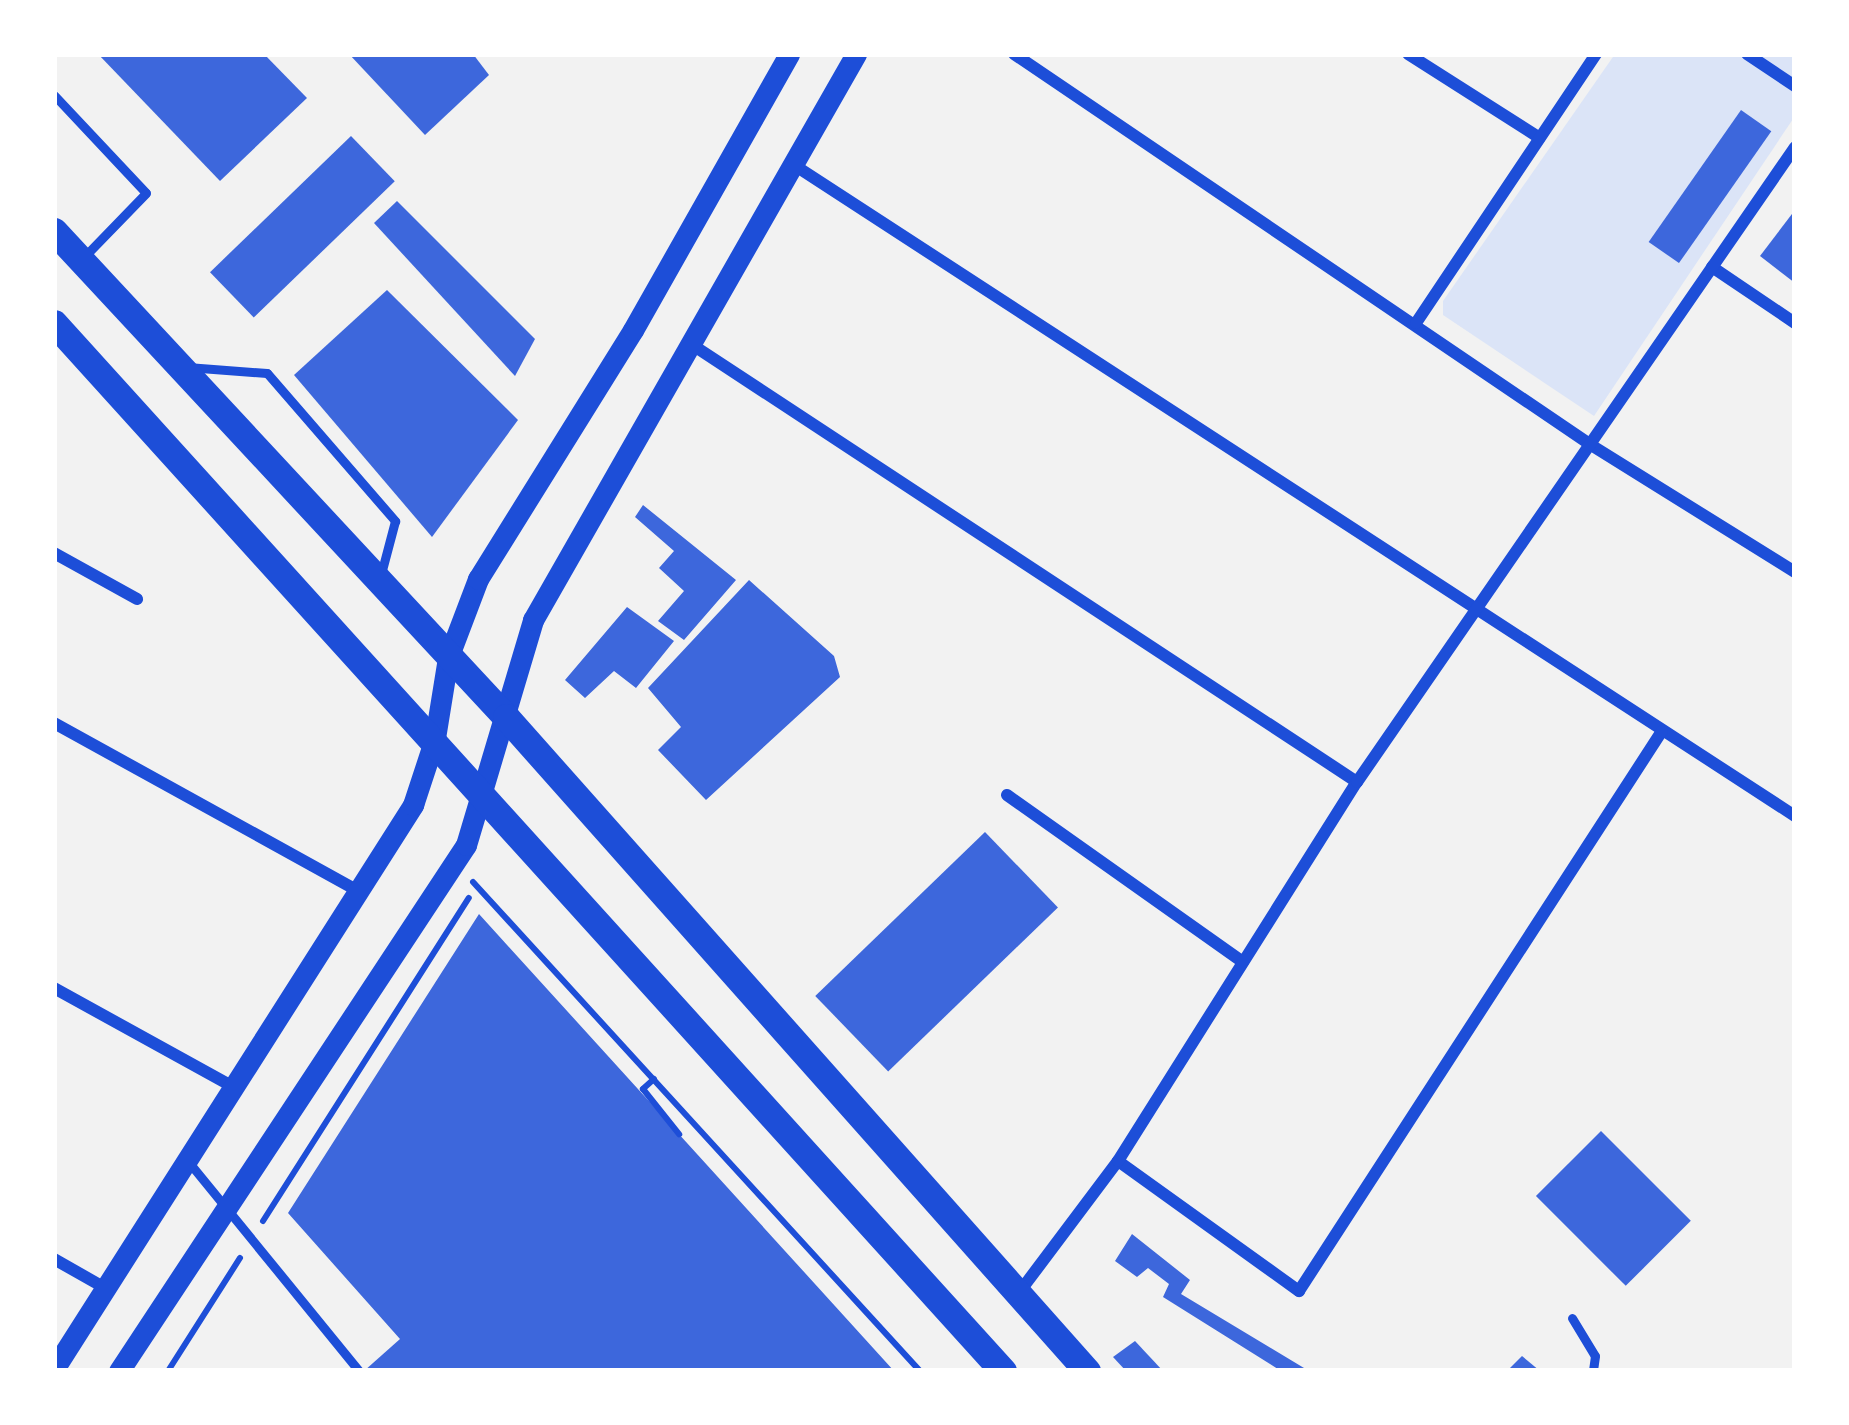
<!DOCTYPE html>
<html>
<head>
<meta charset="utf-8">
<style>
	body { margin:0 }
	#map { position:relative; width:1849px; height:1425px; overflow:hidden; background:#f2f2f2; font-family:"Fira Sans Condensed",sans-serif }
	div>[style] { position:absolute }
	.green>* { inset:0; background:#dbe4f7 }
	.building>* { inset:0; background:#3d67dc; transform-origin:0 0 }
	.path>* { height:6px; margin:-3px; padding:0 3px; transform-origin:3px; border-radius:3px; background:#1d4ed8 }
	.service>* { height:9px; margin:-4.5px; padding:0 4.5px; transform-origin:4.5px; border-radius:4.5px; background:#1d4ed8 }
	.minor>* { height:12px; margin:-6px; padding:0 6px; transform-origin:6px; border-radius:6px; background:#1d4ed8 }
	.tertiary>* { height:21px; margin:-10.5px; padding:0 10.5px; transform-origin:10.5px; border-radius:10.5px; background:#1d4ed8 }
	.primary>* { height:27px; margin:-13.5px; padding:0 13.5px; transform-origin:13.5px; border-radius:13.5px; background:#1d4ed8 }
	span { translate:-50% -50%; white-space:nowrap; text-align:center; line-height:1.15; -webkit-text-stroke:12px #fff; paint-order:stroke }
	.frame { position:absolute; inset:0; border:57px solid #fff; pointer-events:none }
</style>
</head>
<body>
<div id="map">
	<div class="green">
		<i style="clip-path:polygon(1615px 54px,1795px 54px,1795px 116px,1594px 416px,1443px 315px,1443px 301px)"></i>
	</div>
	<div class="building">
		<i style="clip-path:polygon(98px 54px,264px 54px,307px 98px,220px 181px)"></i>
		<i style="clip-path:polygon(349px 54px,473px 54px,489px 75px,425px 135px)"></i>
		<i style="left:1741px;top:110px;width:37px;height:161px;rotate:35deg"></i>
		<i style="left:351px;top:136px;width:63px;height:196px;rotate:46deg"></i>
		<i style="clip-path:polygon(397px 201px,535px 339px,515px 376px,374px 223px)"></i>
		<i style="clip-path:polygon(1795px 210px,1795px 283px,1760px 256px)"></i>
		<i style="clip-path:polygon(387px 290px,518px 420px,432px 537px,294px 375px)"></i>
		<i style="clip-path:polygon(643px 505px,736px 580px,684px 640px,658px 621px,684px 591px,659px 568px,674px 551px,635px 517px)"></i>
		<i style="clip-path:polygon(749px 580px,834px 656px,840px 677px,706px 800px,658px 750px,681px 727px,648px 688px)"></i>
		<i style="clip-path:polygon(627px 607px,674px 641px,636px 688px,614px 671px,585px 698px,565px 680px)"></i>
		<i style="left:985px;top:832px;width:105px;height:236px;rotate:46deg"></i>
		<i style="clip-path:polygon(479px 914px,894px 1371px,364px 1371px,400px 1339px,288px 1213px)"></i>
		<i style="left:1601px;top:1131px;width:127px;height:92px;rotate:45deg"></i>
		<i style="clip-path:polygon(1132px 1234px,1190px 1280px,1181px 1294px,1309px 1371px,1281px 1371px,1163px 1297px,1169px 1284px,1148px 1268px,1137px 1277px,1115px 1261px)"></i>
		<i style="clip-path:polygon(1135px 1341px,1163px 1371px,1126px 1371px,1113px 1357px)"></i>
		<i style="clip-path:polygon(1522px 1356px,1540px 1371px,1507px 1371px)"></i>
	</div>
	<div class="path">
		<i style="left:473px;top:882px;width:663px;rotate:47.57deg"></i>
		<i style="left:654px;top:1079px;width:15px;rotate:138deg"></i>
		<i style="left:643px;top:1089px;width:58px;rotate:51.3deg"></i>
		<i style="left:263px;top:1221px;width:383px;rotate:-57.5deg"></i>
		<i style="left:168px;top:1371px;width:134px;rotate:-57.5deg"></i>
	</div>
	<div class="service">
		<i style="left:54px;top:95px;width:134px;rotate:46.8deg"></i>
		<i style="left:146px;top:193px;width:89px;rotate:134.1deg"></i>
		<i style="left:187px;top:367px;width:80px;rotate:4.3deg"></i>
		<i style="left:267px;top:373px;width:196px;rotate:49.1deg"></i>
		<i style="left:395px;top:521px;width:55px;rotate:104.8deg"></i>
		<i style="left:187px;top:1160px;width:272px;rotate:50.8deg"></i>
		<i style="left:1572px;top:1318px;width:44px;rotate:58.8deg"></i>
		<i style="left:1595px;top:1356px;width:15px;rotate:98deg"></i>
	</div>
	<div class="minor">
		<i style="left:1014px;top:54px;width:697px;rotate:34.12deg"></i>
		<i style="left:1591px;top:445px;width:240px;rotate:31.9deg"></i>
		<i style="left:1408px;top:54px;width:156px;rotate:32.5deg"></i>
		<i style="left:1747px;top:54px;width:58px;rotate:33.7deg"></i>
		<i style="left:791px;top:163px;width:1198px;rotate:33.04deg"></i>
		<i style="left:1712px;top:267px;width:100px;rotate:34deg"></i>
		<i style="left:1416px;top:323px;width:324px;rotate:-56.2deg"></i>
		<i style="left:691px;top:344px;width:797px;rotate:33.33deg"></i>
		<i style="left:54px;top:553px;width:95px;rotate:29deg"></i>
		<i style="left:54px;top:723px;width:347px;rotate:28.9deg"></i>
		<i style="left:1007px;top:795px;width:289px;rotate:35.3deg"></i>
		<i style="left:54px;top:988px;width:205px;rotate:28.9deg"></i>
		<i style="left:1118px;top:1161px;width:223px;rotate:35.7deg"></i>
		<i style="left:1299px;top:1291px;width:667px;rotate:-57.05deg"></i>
		<i style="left:54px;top:1259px;width:59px;rotate:29.6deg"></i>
		<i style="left:1018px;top:1294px;width:166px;rotate:-53.1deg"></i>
		<i style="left:1118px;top:1161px;width:448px;rotate:-57.8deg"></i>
		<i style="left:1357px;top:782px;width:771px;rotate:-55.4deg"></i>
	</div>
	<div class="tertiary">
		<i style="left:54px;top:1369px;width:669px;rotate:-57.52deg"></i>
		<i style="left:413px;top:805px;width:71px;rotate:-71.8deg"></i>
		<i style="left:435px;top:738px;width:81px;rotate:-80.8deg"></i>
		<i style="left:448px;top:658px;width:85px;rotate:-69.2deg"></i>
		<i style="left:478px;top:579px;width:293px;rotate:-58.1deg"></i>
		<i style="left:633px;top:330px;width:317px;rotate:-60.5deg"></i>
		<i style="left:119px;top:1371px;width:630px;rotate:-56.59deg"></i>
		<i style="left:466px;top:845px;width:235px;rotate:-73.4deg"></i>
		<i style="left:533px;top:620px;width:652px;rotate:-60.29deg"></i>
	</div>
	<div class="primary">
		<i style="left:54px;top:231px;width:664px;rotate:47.08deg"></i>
		<i style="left:506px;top:717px;width:875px;rotate:48.38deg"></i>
		<i style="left:54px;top:323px;width:1414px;rotate:47.84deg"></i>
	</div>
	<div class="frame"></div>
</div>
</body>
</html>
